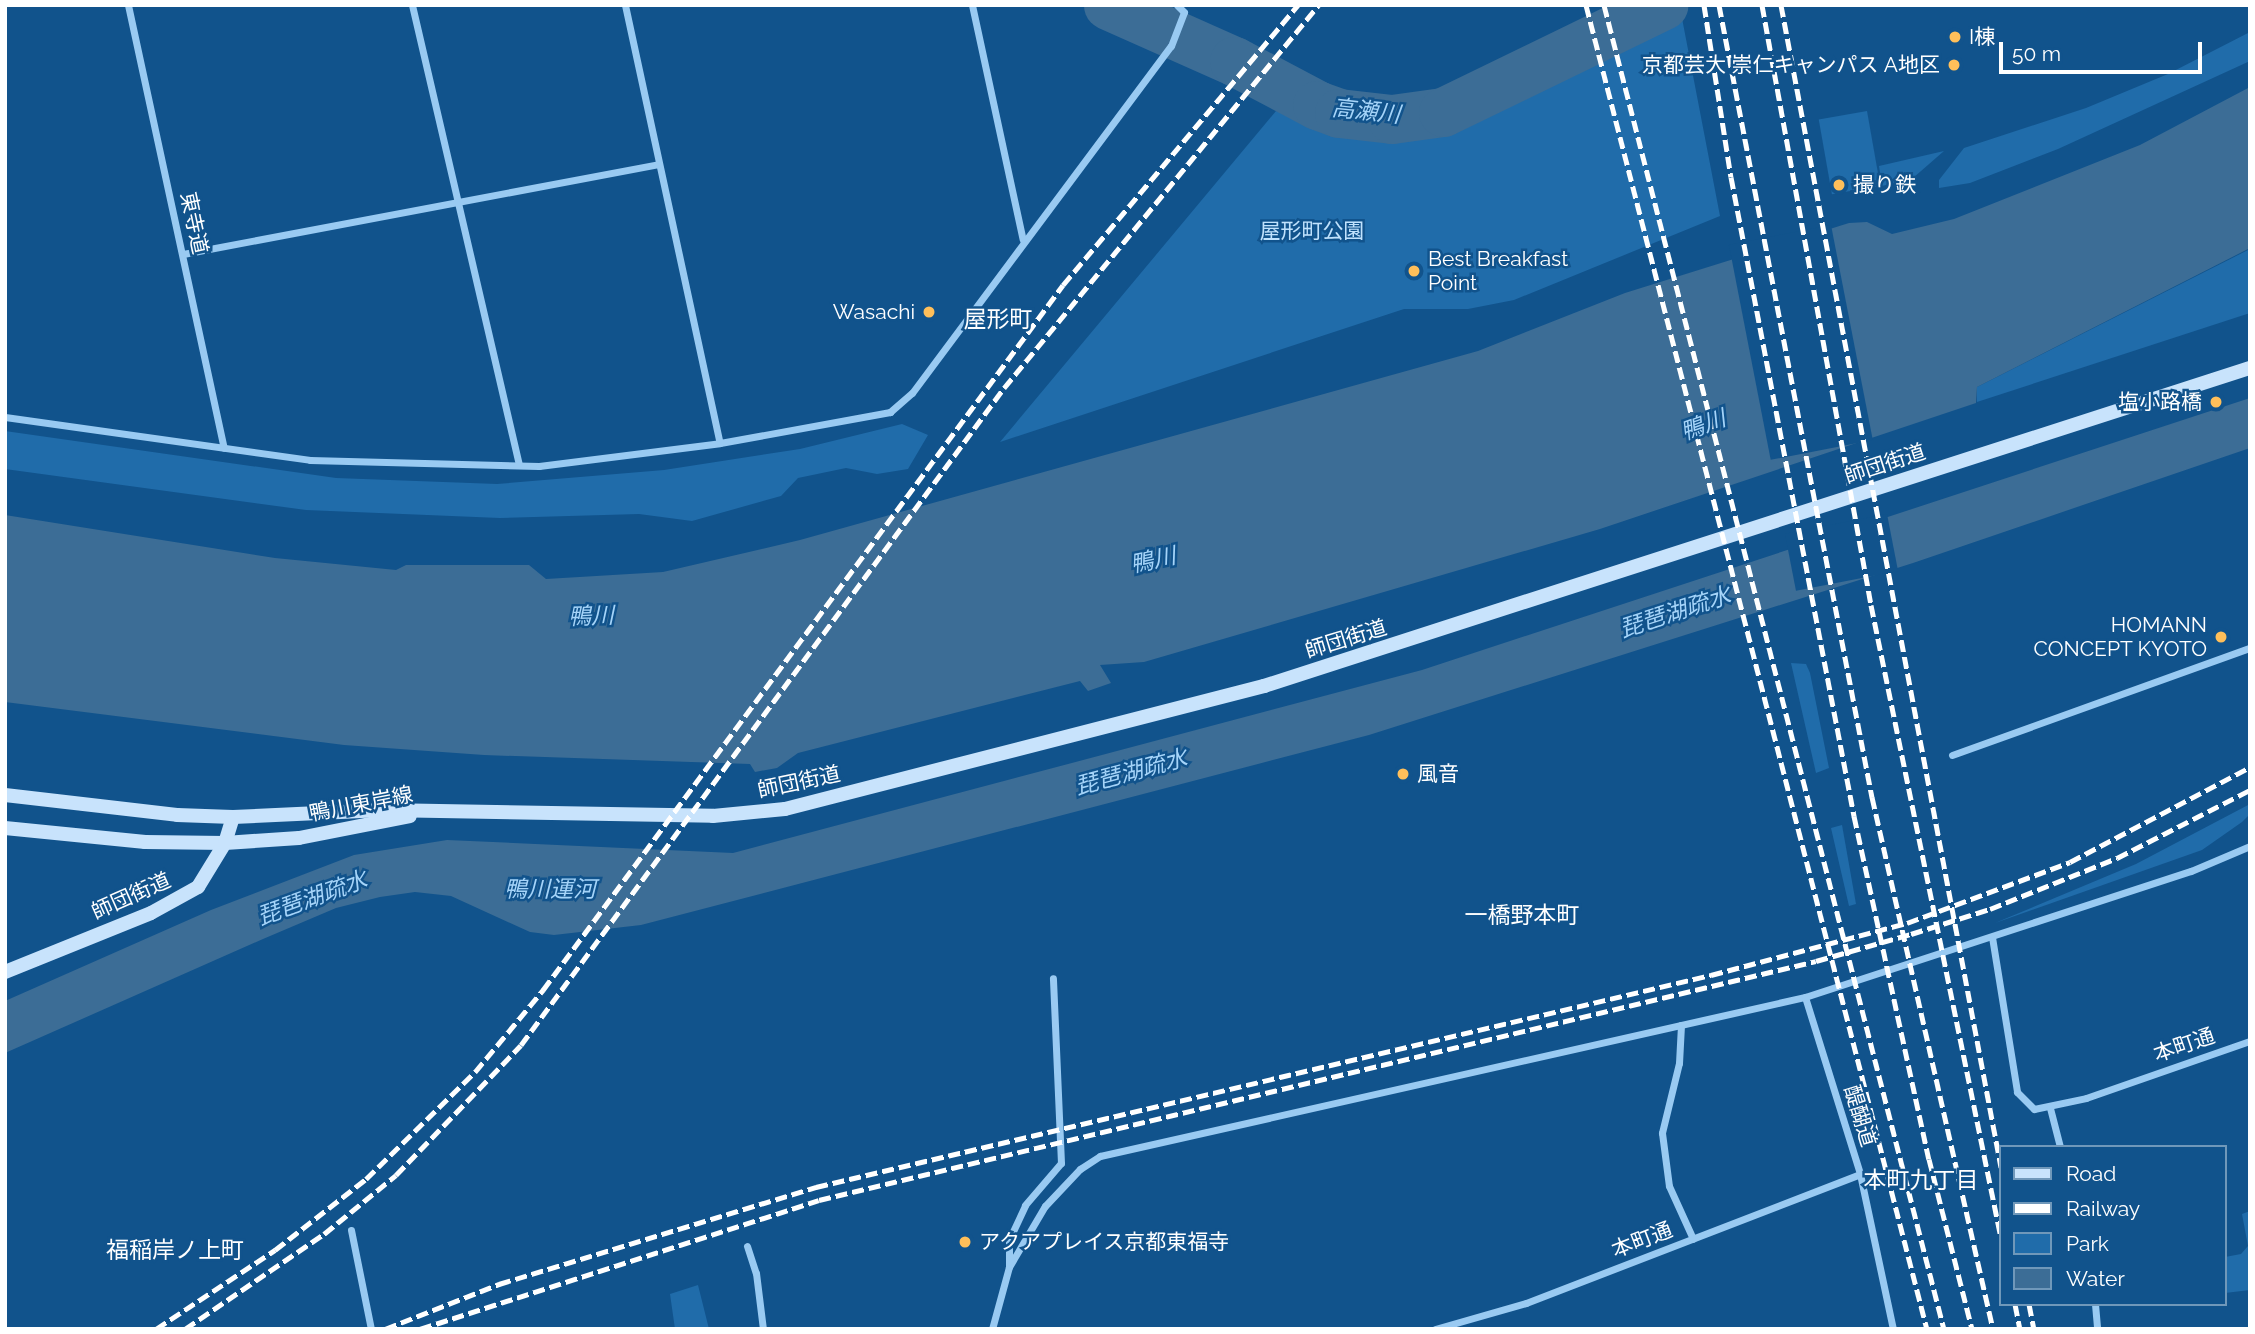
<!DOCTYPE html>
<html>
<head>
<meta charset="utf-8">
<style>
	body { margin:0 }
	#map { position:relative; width:2255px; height:1334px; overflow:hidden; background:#11538c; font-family:Raleway,"Noto Sans JP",sans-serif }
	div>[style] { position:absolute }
	.green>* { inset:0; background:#206caa; transform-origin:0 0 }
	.water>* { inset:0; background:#3c6d96 }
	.pier>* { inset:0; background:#11538c; transform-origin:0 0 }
	.river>* { height:49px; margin:-24.5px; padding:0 24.5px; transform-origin:24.5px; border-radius:24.5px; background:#3c6d96 }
	.street>* { height:7px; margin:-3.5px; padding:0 3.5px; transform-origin:3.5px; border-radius:3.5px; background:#99caf2 }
	.secondary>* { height:14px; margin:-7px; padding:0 7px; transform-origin:7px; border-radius:7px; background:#c8e3fc }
	.rail>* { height:5px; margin-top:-2.5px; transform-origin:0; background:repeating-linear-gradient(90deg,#fff 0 12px,transparent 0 17px) }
	.dots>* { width:19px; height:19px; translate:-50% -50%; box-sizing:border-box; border:4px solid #11538c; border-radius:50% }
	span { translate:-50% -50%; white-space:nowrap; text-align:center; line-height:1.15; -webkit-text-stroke:5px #11538c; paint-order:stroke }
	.poi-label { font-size:21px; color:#fff }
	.left { translate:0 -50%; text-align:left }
	.right { translate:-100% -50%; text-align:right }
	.street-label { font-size:21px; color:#fff }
	.park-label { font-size:21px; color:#c0e2fd }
	.water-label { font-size:23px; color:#a5d4f9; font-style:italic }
	.neighbourhood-label { font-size:23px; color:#fff }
	.frame { position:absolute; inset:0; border:7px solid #fff; pointer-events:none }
	.legend { position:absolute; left:1999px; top:1145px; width:228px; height:161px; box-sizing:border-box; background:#11538c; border:2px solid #7098ba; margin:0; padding:9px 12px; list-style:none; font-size:21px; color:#fff }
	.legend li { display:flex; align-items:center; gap:14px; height:35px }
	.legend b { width:35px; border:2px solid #7098ba }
	.scale { position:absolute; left:1999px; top:42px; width:203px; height:32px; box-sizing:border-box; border:4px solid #fff; border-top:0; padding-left:9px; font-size:21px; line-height:24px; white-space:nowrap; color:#fff; -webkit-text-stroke:5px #11538c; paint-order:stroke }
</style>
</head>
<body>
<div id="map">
	<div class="green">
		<i style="clip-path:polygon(1681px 13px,1720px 216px,1514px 300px,1468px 309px,1404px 309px,1000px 442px,1276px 111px,1356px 136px,1406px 134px,1458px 121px)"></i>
		<i style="clip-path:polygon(2250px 32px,2250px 61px,2058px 149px,1970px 183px,1939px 188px,1939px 180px,1964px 148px,2086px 108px,2168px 74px)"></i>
		<i style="left:1867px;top:111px;width:76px;height:49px;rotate:80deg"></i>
		<i style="clip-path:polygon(1944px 151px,1913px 178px,1882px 186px,1879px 166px)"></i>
		<i style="clip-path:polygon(2250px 249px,2250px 313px,1977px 402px,1977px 387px)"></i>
		<i style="clip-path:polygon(902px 424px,928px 435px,908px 469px,877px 474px,846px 468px,798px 478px,781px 496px,692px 521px,639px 514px,500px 518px,306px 510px,5px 469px,5px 431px,336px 478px,497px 484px,664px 470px,800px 449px)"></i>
		<i style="clip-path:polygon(1791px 663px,1806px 664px,1810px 673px,1829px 768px,1816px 773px)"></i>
		<i style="clip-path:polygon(2250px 804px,2250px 814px,2242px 822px,2202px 850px,1995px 923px,2136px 864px)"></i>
		<i style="clip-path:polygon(1842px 825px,1856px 904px,1849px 906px,1831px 828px)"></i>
		<i style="clip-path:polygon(2250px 1211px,2250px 1290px,2225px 1293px,2225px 1257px,2241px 1254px,2248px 1246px,2242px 1214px)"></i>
		<i style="clip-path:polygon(698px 1285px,709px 1329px,675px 1329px,670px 1294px)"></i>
	</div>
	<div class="water">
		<i style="clip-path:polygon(2250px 87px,2250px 248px,1977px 387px,1976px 403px,1600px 529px,1144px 662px,1100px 665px,1111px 683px,1088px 691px,1080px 681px,798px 753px,777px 768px,755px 772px,750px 764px,484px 755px,344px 745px,5px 702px,5px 515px,275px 558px,396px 570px,406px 565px,529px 565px,546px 579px,663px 572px,800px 540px,1478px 351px,1625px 293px,1849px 223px,1867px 222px,1892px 234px,1954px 219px,2140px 145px)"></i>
		<i style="clip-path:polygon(2250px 398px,2250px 448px,1913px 563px,1369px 735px,641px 925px,554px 935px,530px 932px,451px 896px,415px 892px,380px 897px,336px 908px,263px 939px,5px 1053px,5px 1001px,211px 910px,354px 855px,447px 840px,733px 853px,1422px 670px)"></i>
	</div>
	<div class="pier">
		<i style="left:1831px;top:225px;width:219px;height:104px;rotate:79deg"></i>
		<i style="left:1887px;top:514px;width:58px;height:104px;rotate:79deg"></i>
	</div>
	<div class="river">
		<i style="left:1108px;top:5px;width:138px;rotate:24deg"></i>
		<i style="left:1234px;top:61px;width:94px;rotate:27.9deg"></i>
		<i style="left:1317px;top:105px;width:23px;rotate:20deg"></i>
		<i style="left:1339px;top:113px;width:53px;rotate:6.5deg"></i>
		<i style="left:1392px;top:119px;width:51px;rotate:-7.8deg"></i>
		<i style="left:1443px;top:112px;width:245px;rotate:-25.9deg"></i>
	</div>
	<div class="street">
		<i style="left:128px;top:5px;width:453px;rotate:77.8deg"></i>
		<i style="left:412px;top:5px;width:472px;rotate:76.9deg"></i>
		<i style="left:625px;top:5px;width:448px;rotate:77.8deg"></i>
		<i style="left:972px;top:5px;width:240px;rotate:77.8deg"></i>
		<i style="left:183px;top:254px;width:484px;rotate:-10.7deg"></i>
		<i style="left:5px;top:417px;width:308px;rotate:8deg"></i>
		<i style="left:310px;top:460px;width:229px;rotate:1.5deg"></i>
		<i style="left:539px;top:466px;width:182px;rotate:-7.2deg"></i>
		<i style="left:720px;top:443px;width:173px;rotate:-10.3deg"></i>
		<i style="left:890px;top:412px;width:29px;rotate:-41deg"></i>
		<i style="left:912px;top:393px;width:433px;rotate:-53.3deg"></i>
		<i style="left:1171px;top:46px;width:36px;rotate:-69deg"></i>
		<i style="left:1184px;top:12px;width:10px;rotate:-135deg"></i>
		<i style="left:1952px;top:755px;width:317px;rotate:-19.8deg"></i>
		<i style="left:1992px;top:937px;width:157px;rotate:80.8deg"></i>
		<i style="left:2017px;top:1092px;width:24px;rotate:45deg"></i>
		<i style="left:2034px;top:1109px;width:53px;rotate:-11.9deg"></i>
		<i style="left:2086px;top:1098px;width:174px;rotate:-19.2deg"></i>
		<i style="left:1805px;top:997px;width:185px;rotate:72.7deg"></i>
		<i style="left:1860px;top:1174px;width:158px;rotate:78deg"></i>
		<i style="left:1681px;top:1025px;width:38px;rotate:93deg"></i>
		<i style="left:1679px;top:1063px;width:72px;rotate:103.7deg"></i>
		<i style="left:1662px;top:1133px;width:53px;rotate:82.5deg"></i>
		<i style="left:1669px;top:1186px;width:58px;rotate:65.6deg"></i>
		<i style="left:2050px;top:1108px;width:40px;rotate:75.6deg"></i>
		<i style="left:351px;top:1230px;width:101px;rotate:78.6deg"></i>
		<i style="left:747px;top:1246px;width:28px;rotate:72deg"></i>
		<i style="left:756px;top:1273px;width:56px;rotate:82.9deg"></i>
		<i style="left:1009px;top:1266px;width:26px;rotate:-90deg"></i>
		<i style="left:1009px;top:1240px;width:38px;rotate:-65deg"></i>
		<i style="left:1025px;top:1205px;width:55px;rotate:-49.4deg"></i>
		<i style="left:1061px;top:1163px;width:185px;rotate:-92.5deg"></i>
		<i style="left:2095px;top:1304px;width:25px;rotate:85deg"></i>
		<i style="left:992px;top:1329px;width:64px;rotate:-74.7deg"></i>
		<i style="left:1009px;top:1267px;width:71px;rotate:-59.5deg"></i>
		<i style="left:1045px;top:1206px;width:51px;rotate:-46.6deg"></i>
		<i style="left:1080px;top:1169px;width:24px;rotate:-33deg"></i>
		<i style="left:1100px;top:1156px;width:723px;rotate:-12.71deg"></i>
		<i style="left:1805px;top:997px;width:406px;rotate:-18.1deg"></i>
		<i style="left:2191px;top:871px;width:64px;rotate:-23deg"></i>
		<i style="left:1435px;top:1329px;width:95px;rotate:-15.9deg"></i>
		<i style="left:1526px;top:1303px;width:358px;rotate:-21.1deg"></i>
	</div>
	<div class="secondary">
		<i style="left:5px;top:795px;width:173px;rotate:6.6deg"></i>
		<i style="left:177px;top:815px;width:56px;rotate:2deg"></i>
		<i style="left:233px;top:817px;width:150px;rotate:-2.7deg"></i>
		<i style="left:383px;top:810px;width:330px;rotate:1deg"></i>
		<i style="left:713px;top:816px;width:72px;rotate:-5.6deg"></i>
		<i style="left:785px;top:809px;width:495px;rotate:-14.4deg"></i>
		<i style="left:1264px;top:686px;width:1036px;rotate:-17.88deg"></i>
		<i style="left:5px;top:828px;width:141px;rotate:5.7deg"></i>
		<i style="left:145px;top:842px;width:80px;rotate:0.7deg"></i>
		<i style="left:225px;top:843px;width:74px;rotate:-3.9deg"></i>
		<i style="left:299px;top:838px;width:113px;rotate:-11.2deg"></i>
		<i style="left:5px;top:972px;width:157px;rotate:-22deg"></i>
		<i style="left:151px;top:913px;width:54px;rotate:-29deg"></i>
		<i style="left:198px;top:887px;width:52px;rotate:-58.5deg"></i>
		<i style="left:225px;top:843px;width:27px;rotate:-73deg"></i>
	</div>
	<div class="rail">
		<i style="left:1586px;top:5px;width:1367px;rotate:75.56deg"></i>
		<i style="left:1604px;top:5px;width:1367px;rotate:75.6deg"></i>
		<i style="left:1704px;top:5px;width:174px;rotate:81.1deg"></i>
		<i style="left:1731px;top:177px;width:651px;rotate:79.1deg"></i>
		<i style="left:1854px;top:816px;width:351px;rotate:77.7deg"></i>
		<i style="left:1929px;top:1159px;width:175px;rotate:75.8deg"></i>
		<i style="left:1719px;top:5px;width:807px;rotate:79.07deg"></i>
		<i style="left:1872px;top:797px;width:546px;rotate:77.19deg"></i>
		<i style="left:1762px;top:5px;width:610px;rotate:79.7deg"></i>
		<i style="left:1871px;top:605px;width:646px;rotate:78.39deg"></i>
		<i style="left:1781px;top:5px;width:1183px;rotate:79.28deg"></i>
		<i style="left:2015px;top:1304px;width:25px;rotate:79deg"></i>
		<i style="left:2029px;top:1304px;width:25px;rotate:79deg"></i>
		<i style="left:156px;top:1329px;width:143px;rotate:-33.6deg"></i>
		<i style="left:275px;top:1250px;width:115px;rotate:-38deg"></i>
		<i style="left:366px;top:1179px;width:153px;rotate:-44.5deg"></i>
		<i style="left:475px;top:1072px;width:107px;rotate:-50.3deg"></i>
		<i style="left:543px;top:990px;width:876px;rotate:-53.59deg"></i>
		<i style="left:1063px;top:285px;width:366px;rotate:-50deg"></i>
		<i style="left:185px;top:1329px;width:168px;rotate:-34.4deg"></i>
		<i style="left:324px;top:1234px;width:93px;rotate:-39.3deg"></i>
		<i style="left:396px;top:1175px;width:180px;rotate:-46.1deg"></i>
		<i style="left:521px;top:1045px;width:815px;rotate:-53.68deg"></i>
		<i style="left:1004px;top:388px;width:496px;rotate:-50.6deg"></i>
		<i style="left:385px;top:1329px;width:123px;rotate:-21.5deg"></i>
		<i style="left:499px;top:1284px;width:332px;rotate:-17deg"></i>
		<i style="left:816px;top:1187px;width:920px;rotate:-13.33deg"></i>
		<i style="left:1711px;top:975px;width:203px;rotate:-14.9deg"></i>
		<i style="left:1907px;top:923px;width:174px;rotate:-20.5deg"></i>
		<i style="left:2070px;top:862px;width:204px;rotate:-27.8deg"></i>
		<i style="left:420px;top:1329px;width:419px;rotate:-17.9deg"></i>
		<i style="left:819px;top:1200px;width:1025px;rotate:-13.48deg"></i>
		<i style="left:1816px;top:961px;width:99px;rotate:-15.9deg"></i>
		<i style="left:1911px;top:934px;width:83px;rotate:-17.6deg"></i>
		<i style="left:1990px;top:909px;width:137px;rotate:-21.9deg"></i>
		<i style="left:2117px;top:858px;width:149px;rotate:-27.1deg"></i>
	</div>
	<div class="dots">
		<i style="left:1955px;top:37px;background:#ffbf5a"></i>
		<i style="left:1954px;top:65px;background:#ffbf5a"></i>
		<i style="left:1839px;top:185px;background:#ffbf5a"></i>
		<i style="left:1414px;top:271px;background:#ffbf5a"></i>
		<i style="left:929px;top:312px;background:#ffbf5a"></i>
		<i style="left:2216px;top:402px;background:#ffbf5a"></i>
		<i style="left:2221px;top:637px;background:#ffbf5a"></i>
		<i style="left:1403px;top:774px;background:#ffbf5a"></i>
		<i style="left:965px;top:1242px;background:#ffbf5a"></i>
	</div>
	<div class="poi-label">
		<span class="left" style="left:1969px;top:37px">I棟</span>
		<span class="right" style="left:1940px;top:65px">京都芸大 崇仁キャンパス A地区</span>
		<span class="left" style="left:1853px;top:185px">撮り鉄</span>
		<span class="left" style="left:1428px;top:271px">Best Breakfast<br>Point</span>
		<span class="right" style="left:915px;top:312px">Wasachi</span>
		<span class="right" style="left:2202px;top:402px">塩小路橋</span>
		<span class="right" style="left:2207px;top:637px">HOMANN<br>CONCEPT KYOTO</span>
		<span class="left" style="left:1417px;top:774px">風音</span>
		<span class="left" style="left:979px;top:1242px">アクアプレイス京都東福寺</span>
	</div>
	<div class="street-label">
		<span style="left:194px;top:223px;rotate:78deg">東寺道</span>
		<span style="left:1885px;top:464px;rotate:-18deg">師団街道</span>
		<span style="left:1346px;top:639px;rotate:-17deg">師団街道</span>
		<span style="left:799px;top:782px;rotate:-12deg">師団街道</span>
		<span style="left:361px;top:804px;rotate:-11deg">鴨川東岸線</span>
		<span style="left:131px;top:896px;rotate:-24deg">師団街道</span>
		<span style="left:2184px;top:1045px;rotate:-19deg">本町通</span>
		<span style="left:1860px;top:1116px;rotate:73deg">醍醐道</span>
		<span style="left:1642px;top:1240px;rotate:-21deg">本町通</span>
	</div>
	<div class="park-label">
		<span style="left:1312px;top:231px">屋形町公園</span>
	</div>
	<div class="water-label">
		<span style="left:1366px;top:111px;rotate:6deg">高瀬川</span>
		<span style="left:1703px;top:425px;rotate:-20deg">鴨川</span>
		<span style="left:1153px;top:560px;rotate:-12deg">鴨川</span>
		<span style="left:1675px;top:612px;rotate:-18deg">琵琶湖疏水</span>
		<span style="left:591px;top:616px;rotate:-2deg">鴨川</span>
		<span style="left:1131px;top:772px;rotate:-15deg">琵琶湖疏水</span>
		<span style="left:550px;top:889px">鴨川運河</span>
		<span style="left:312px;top:898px;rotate:-20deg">琵琶湖疏水</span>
	</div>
	<div class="neighbourhood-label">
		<span style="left:998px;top:319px">屋形町</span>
		<span style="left:1522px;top:915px">一橋野本町</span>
		<span style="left:1921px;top:1180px">本町九丁目</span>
		<span style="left:175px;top:1250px">福稲岸ノ上町</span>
	</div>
	<div class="frame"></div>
	<ul class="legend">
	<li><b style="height:9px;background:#c8e3fc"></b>Road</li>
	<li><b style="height:9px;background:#fff"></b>Railway</li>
	<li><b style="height:19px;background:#206caa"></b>Park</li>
	<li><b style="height:19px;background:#3c6d96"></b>Water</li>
	</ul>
	<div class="scale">50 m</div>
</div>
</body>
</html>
